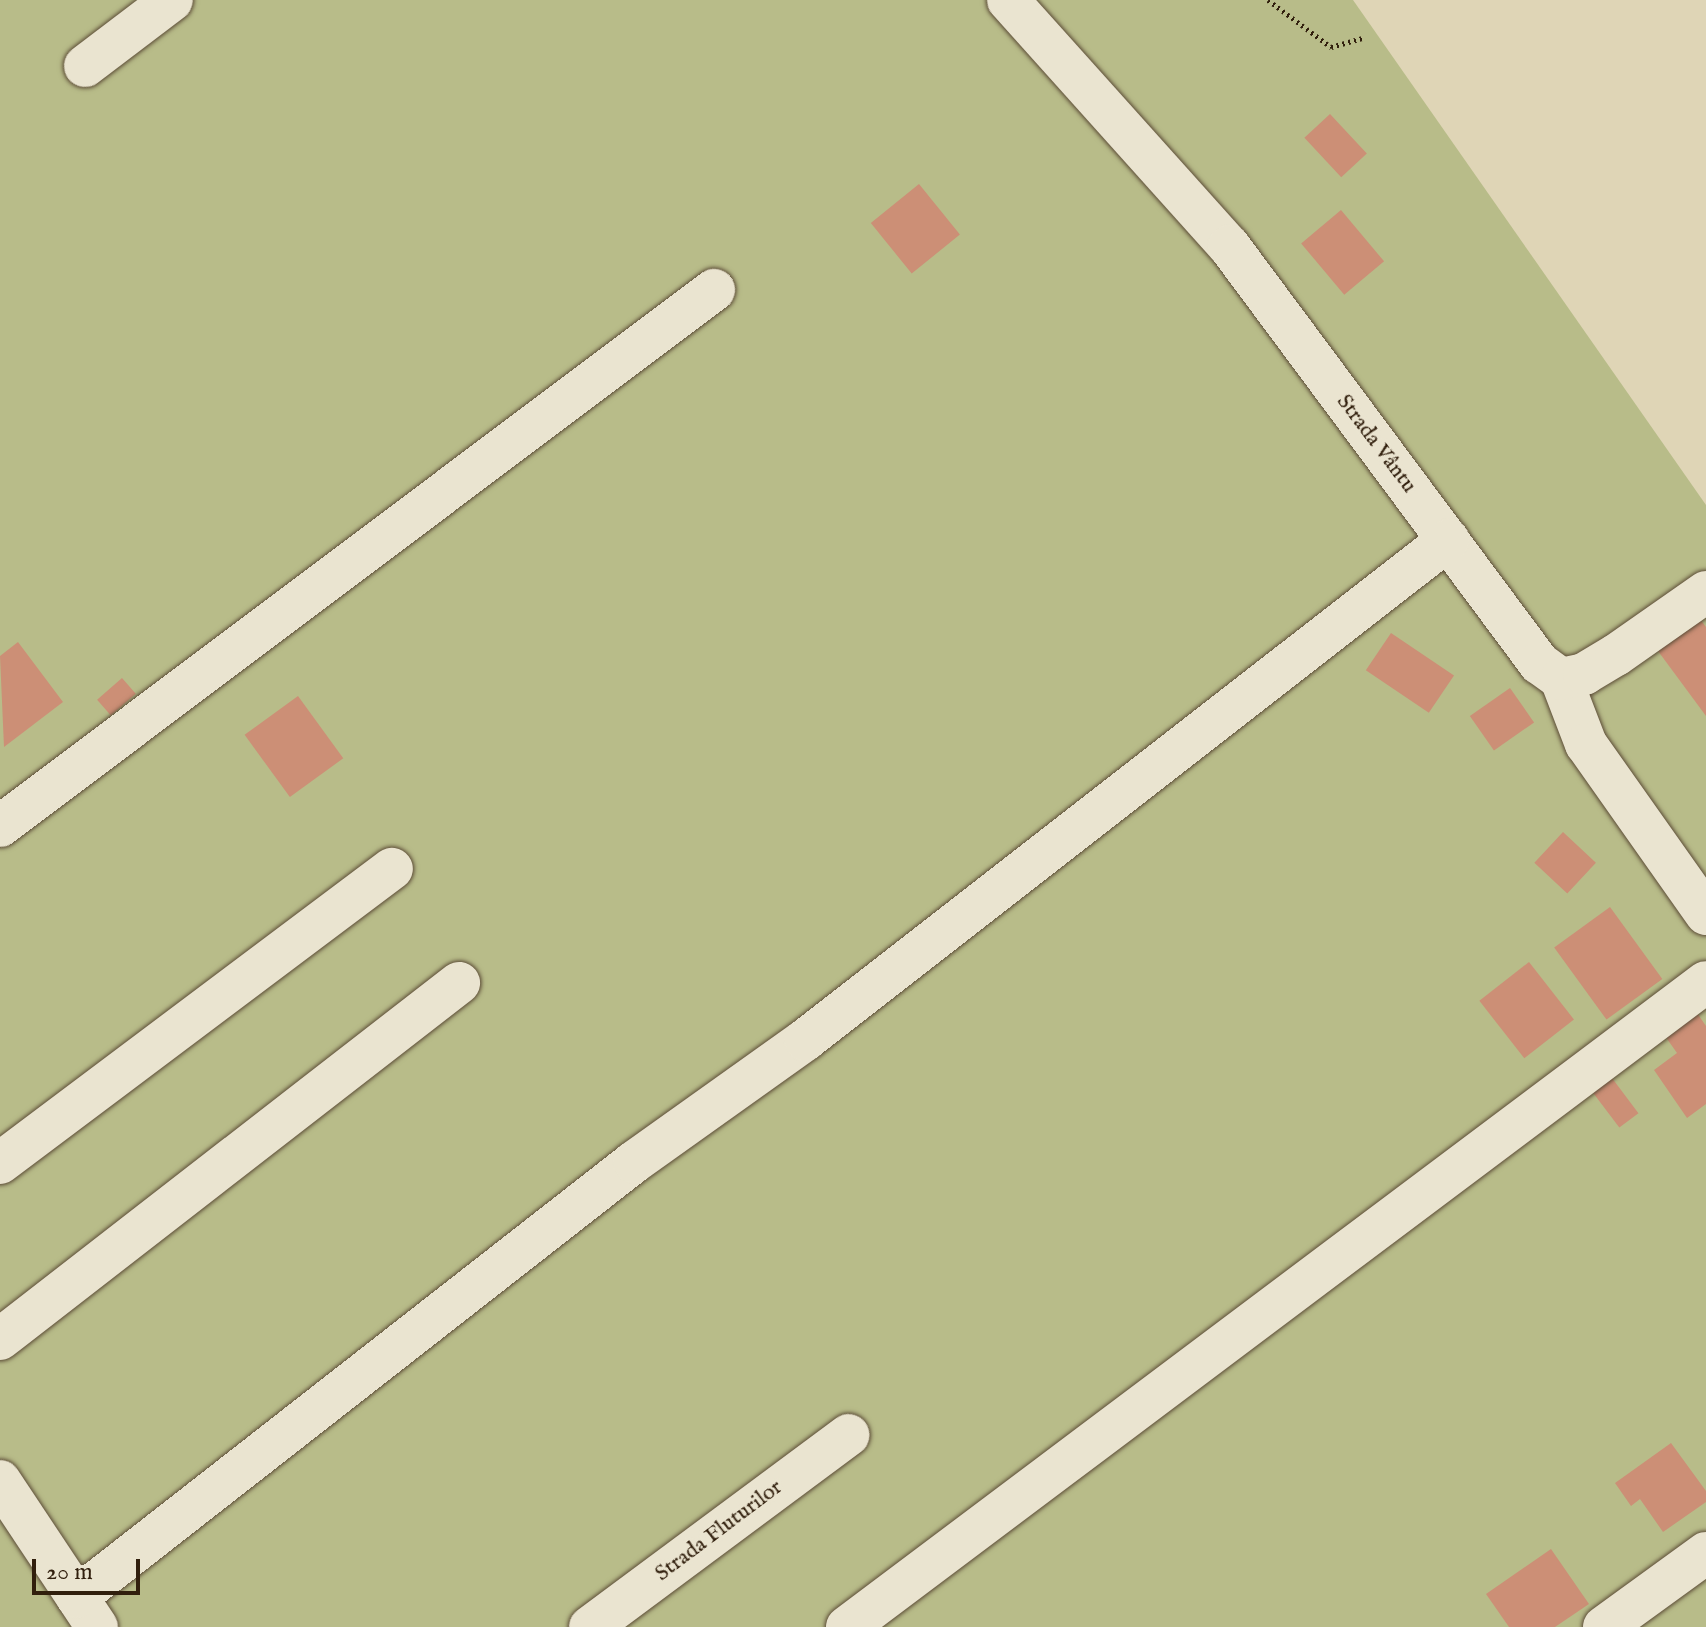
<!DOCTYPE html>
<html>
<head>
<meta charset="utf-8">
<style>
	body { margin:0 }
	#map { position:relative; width:1706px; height:1627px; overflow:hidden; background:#dfd5b6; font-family:"IM FELL English",serif }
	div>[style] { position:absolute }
	.green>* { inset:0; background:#b8bc89 }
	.building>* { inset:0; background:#cc8f76; transform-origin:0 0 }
	.path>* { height:5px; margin-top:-2.5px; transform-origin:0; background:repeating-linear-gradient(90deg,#311f0d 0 2px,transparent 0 6px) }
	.roads { filter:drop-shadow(0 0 2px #5c4c37) drop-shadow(0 0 2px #5c4c37) }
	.minor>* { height:42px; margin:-21px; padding:0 21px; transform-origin:21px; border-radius:21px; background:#eae4d0 }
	span { translate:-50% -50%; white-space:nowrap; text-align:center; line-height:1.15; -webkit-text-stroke:7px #eae4d0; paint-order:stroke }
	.street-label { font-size:22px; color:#311f0d }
	.scale { position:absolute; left:32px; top:1559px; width:108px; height:36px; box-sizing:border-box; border:4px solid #311f0d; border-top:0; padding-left:10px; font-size:24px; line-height:28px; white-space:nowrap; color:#311f0d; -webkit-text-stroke:6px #eae4d0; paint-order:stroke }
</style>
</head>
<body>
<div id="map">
	<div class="green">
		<i style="clip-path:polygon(0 0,1353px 0,1706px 505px,1706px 1627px,0 1627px)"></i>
	</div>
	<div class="building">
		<i style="left:1330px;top:114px;width:54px;height:35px;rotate:47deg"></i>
		<i style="left:919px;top:184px;width:65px;height:62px;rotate:51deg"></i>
		<i style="left:1341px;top:210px;width:67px;height:52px;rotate:50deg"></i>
		<i style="clip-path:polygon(1700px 619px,1706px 627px,1706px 716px,1658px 651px)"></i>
		<i style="left:1391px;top:633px;width:76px;height:45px;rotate:34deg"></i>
		<i style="clip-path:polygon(18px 642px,63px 702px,4px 747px,0 656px)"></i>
		<i style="left:122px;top:678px;width:21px;height:33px;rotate:49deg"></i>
		<i style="left:1510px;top:688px;width:42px;height:49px;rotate:55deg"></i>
		<i style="left:298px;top:696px;width:77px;height:66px;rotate:54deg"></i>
		<i style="left:1563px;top:832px;width:45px;height:42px;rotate:43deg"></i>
		<i style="left:1610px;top:907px;width:89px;height:69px;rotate:54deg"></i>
		<i style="left:1529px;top:962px;width:73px;height:63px;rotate:52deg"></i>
		<i style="clip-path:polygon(1697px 1013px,1706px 1026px,1706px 1104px,1687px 1118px,1654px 1070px,1677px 1053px,1665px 1036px)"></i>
		<i style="left:1612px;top:1078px;width:44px;height:24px;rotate:53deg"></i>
		<i style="clip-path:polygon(1671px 1443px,1706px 1491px,1706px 1502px,1663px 1532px,1640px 1499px,1631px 1506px,1615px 1483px)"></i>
		<i style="clip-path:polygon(1551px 1549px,1589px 1604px,1555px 1627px,1509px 1627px,1486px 1594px)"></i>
	</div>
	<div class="path">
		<i style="left:1268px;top:0;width:79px;rotate:36.7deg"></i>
		<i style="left:1331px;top:47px;width:35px;rotate:-16deg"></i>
	</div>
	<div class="roads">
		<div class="minor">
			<i style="left:1008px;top:0;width:331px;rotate:48.1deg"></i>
			<i style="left:1229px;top:246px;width:520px;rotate:53.37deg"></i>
			<i style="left:1539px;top:663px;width:27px;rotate:36deg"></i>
			<i style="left:1561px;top:679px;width:70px;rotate:69deg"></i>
			<i style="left:1586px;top:744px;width:208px;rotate:54.8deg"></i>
			<i style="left:85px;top:66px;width:109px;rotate:-37.2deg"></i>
			<i style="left:1561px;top:679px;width:24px;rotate:-12deg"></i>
			<i style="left:1584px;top:674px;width:37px;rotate:-31deg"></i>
			<i style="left:1616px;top:655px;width:110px;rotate:-35deg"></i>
			<i style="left:0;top:826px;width:893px;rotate:-36.9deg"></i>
			<i style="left:0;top:1163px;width:490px;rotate:-36.9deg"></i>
			<i style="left:0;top:1339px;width:581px;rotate:-37.8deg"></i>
			<i style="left:0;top:1481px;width:175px;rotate:56.4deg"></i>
			<i style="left:77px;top:1597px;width:707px;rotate:-37.99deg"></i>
			<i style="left:634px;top:1162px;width:210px;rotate:-35.5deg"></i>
			<i style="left:805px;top:1040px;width:815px;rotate:-37.87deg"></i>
			<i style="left:590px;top:1627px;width:322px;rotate:-36.6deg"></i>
			<i style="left:847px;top:1627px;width:1074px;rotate:-36.9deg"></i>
			<i style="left:1604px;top:1627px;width:126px;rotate:-36deg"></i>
		</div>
	</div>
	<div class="street-label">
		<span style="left:1376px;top:444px;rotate:53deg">Strada Vântu</span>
		<span style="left:719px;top:1531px;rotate:-37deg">Strada Fluturilor</span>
	</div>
	<div class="scale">20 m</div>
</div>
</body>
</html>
